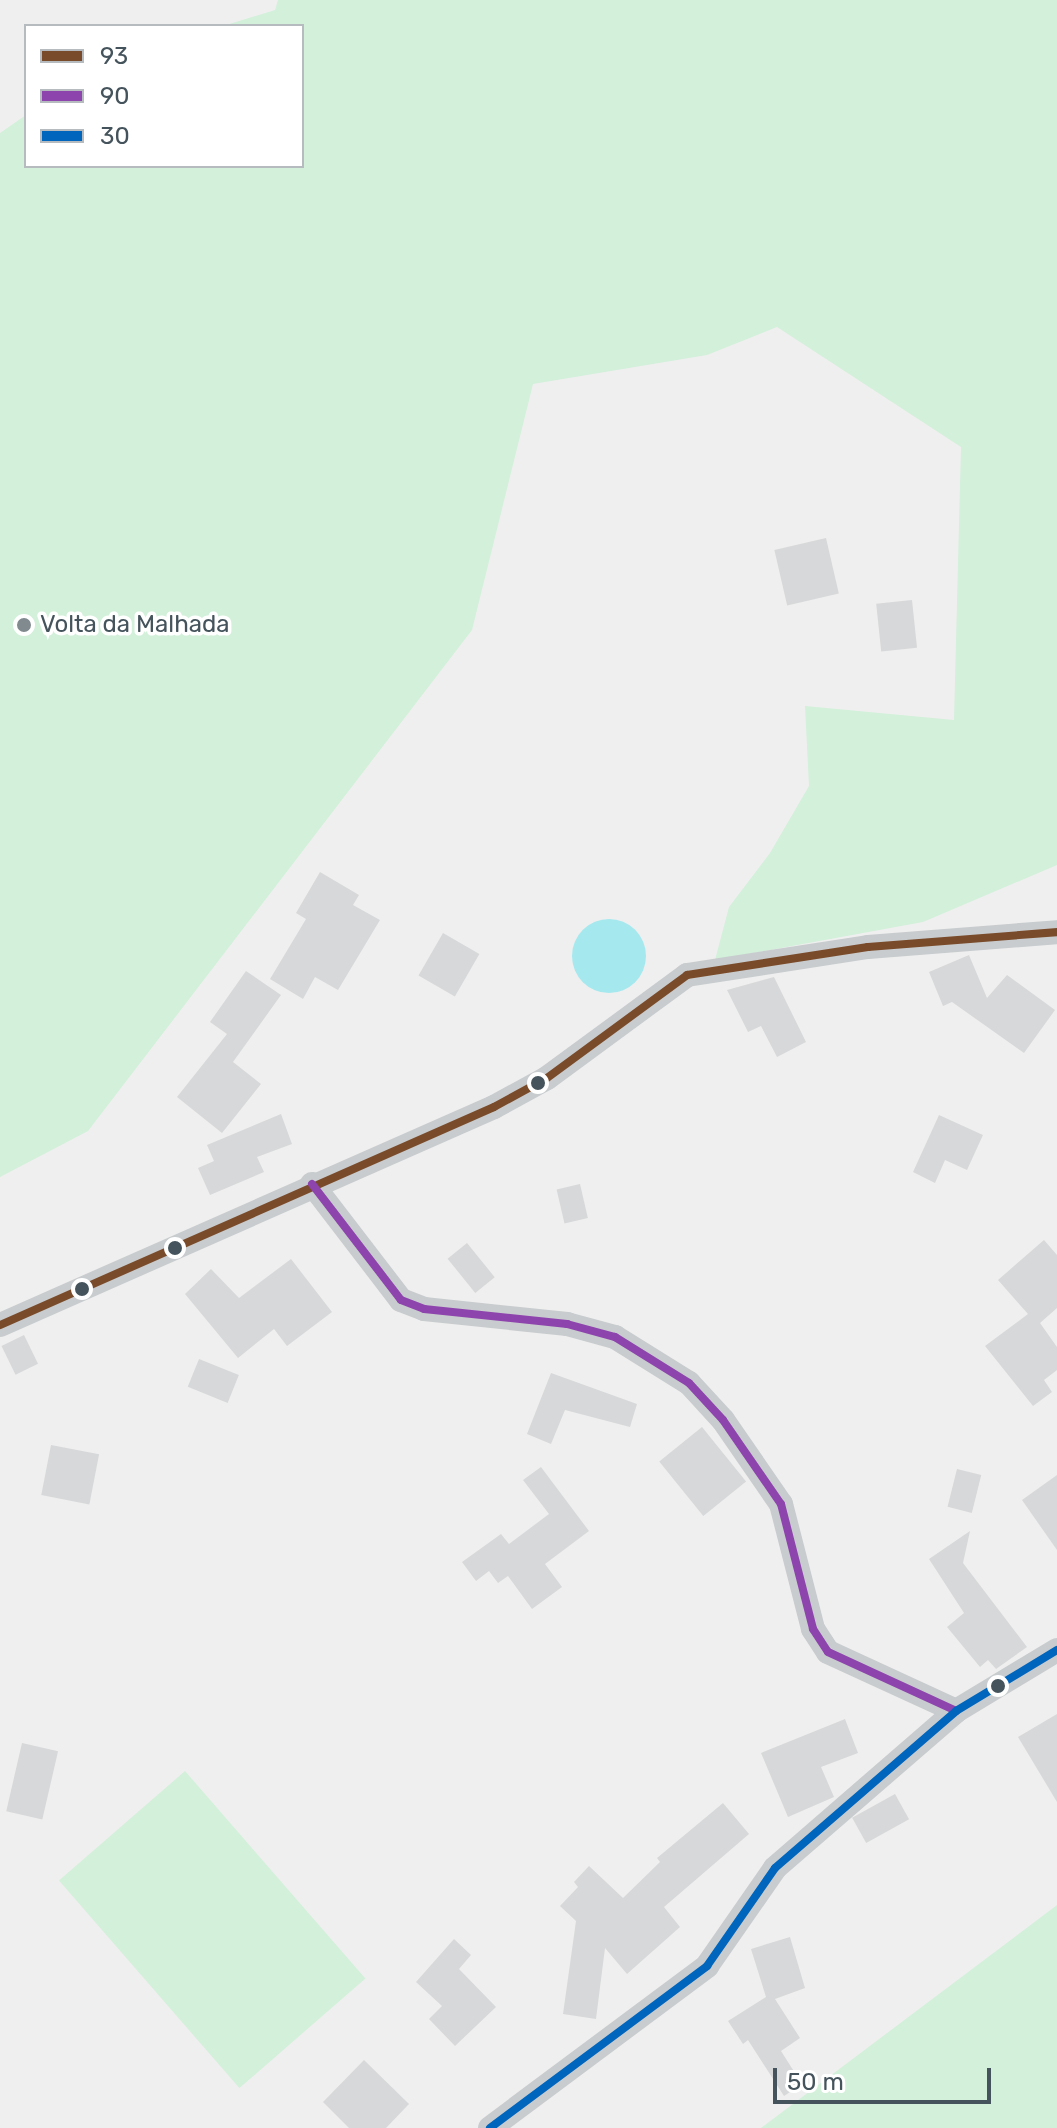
<!DOCTYPE html>
<html>
<head>
<meta charset="utf-8">
<style>
	body { margin:0 }
	#map { position:relative; width:1057px; height:2128px; overflow:hidden; background:#f0efef; font-family:Rubik,sans-serif }
	div>[style] { position:absolute }
	.green>* { inset:0; background:#d2f0da; transform-origin:0 0 }
	.water>* { inset:0; background:#a5e9ef }
	.round { border-radius:50% }
	.building>* { inset:0; background:#d7d8d9; transform-origin:0 0 }
	.minor>* { height:24px; margin:-12px; padding:0 12px; transform-origin:12px; border-radius:12px; background:#c8ccce }
	.bus-1>* { height:8px; margin:-4px; padding:0 4px; transform-origin:4px; border-radius:4px; background:#7a4b2a }
	.bus-2>* { height:8px; margin:-4px; padding:0 4px; transform-origin:4px; border-radius:4px; background:#8e44ad }
	.bus-3>* { height:8px; margin:-4px; padding:0 4px; transform-origin:4px; border-radius:4px; background:#0065bd }
	.dots>* { width:22px; height:22px; translate:-50% -50%; box-sizing:border-box; border:4px solid #fff; border-radius:50% }
	span { translate:-50% -50%; white-space:nowrap; text-align:center; line-height:1.15; -webkit-text-stroke:7px #fff; paint-order:stroke }
	.poi-label { font-size:24px; color:#45545c }
	.left { translate:0 -50%; text-align:left }
	.legend { position:absolute; left:24px; top:24px; width:280px; height:144px; box-sizing:border-box; background:#fff; border:2px solid #b5bbbe; margin:0; padding:10px 14px; list-style:none; font-size:24px; color:#45545c }
	.legend li { display:flex; align-items:center; gap:16px; height:40px }
	.legend b { width:40px; border:2px solid #b5bbbe }
	.scale { position:absolute; left:773px; top:2068px; width:218px; height:36px; box-sizing:border-box; border:4px solid #45545c; border-top:0; padding-left:10px; font-size:24px; line-height:28px; white-space:nowrap; color:#45545c; -webkit-text-stroke:6px #fff; paint-order:stroke }
</style>
</head>
<body>
<div id="map">
	<div class="green">
		<i style="clip-path:polygon(278px 0,1057px 0,1057px 865px,923px 922px,715px 960px,729px 907px,770px 853px,809px 786px,805px 706px,954px 720px,961px 447px,777px 327px,707px 355px,533px 384px,472px 630px,88px 1131px,0 1177px,0 133px,26px 115px,26px 166px,302px 166px,302px 26px,223px 26px,275px 10px)"></i>
		<i style="left:185px;top:1771px;width:275px;height:167px;rotate:49deg"></i>
		<i style="clip-path:polygon(1057px 1905px,1057px 2128px,761px 2128px)"></i>
	</div>
	<div class="water">
		<i class="round" style="left:572px;top:919px;width:74px;height:74px"></i>
	</div>
	<div class="building">
		<i style="left:826px;top:538px;width:57px;height:53px;rotate:77deg"></i>
		<i style="left:912px;top:600px;width:48px;height:36px;rotate:84deg"></i>
		<i style="clip-path:polygon(320px 872px,359px 895px,353px 905px,380px 920px,338px 990px,315px 977px,303px 999px,270px 979px,306px 919px,296px 913px)"></i>
		<i style="left:443px;top:933px;width:42px;height:49px;rotate:30deg"></i>
		<i style="clip-path:polygon(969px 955px,987px 998px,1007px 975px,1055px 1010px,1024px 1053px,952px 1002px,943px 1006px,929px 972px)"></i>
		<i style="clip-path:polygon(246px 971px,281px 995px,233px 1062px,261px 1084px,222px 1133px,177px 1097px,227px 1034px,210px 1022px)"></i>
		<i style="clip-path:polygon(774px 977px,806px 1042px,777px 1057px,761px 1026px,748px 1032px,727px 990px)"></i>
		<i style="clip-path:polygon(281px 1114px,292px 1144px,257px 1157px,264px 1172px,210px 1195px,198px 1168px,214px 1161px,207px 1145px)"></i>
		<i style="clip-path:polygon(939px 1115px,983px 1135px,967px 1170px,945px 1160px,935px 1183px,913px 1172px)"></i>
		<i style="left:580px;top:1184px;width:35px;height:24px;rotate:77deg"></i>
		<i style="clip-path:polygon(1044px 1240px,1057px 1255px,1057px 1308px,1040px 1323px,1057px 1347px,1057px 1370px,1044px 1380px,1052px 1392px,1033px 1406px,985px 1346px,1028px 1314px,998px 1280px)"></i>
		<i style="left:467px;top:1243px;width:44px;height:25px;rotate:51deg"></i>
		<i style="clip-path:polygon(291px 1259px,332px 1312px,287px 1346px,274px 1329px,238px 1358px,185px 1294px,211px 1269px,239px 1298px)"></i>
		<i style="left:24px;top:1335px;width:32px;height:25px;rotate:64deg"></i>
		<i style="left:199px;top:1359px;width:43px;height:30px;rotate:22deg"></i>
		<i style="clip-path:polygon(551px 1373px,637px 1404px,630px 1427px,565px 1410px,551px 1444px,527px 1434px)"></i>
		<i style="left:702px;top:1427px;width:70px;height:55px;rotate:51deg"></i>
		<i style="left:51px;top:1445px;width:49px;height:51px;rotate:11deg"></i>
		<i style="clip-path:polygon(541px 1467px,589px 1531px,545px 1564px,562px 1587px,532px 1609px,508px 1576px,498px 1583px,489px 1571px,476px 1581px,462px 1562px,501px 1534px,509px 1544px,549px 1514px,523px 1480px)"></i>
		<i style="left:957px;top:1469px;width:25px;height:39px;rotate:14deg"></i>
		<i style="clip-path:polygon(1057px 1475px,1057px 1550px,1022px 1500px)"></i>
		<i style="clip-path:polygon(970px 1531px,963px 1563px,1027px 1647px,996px 1669px,988px 1660px,980px 1667px,947px 1627px,964px 1613px,929px 1559px)"></i>
		<i style="clip-path:polygon(1057px 1714px,1057px 1802px,1018px 1737px)"></i>
		<i style="clip-path:polygon(845px 1719px,858px 1753px,821px 1767px,834px 1797px,788px 1817px,761px 1753px)"></i>
		<i style="left:22px;top:1743px;width:37px;height:70px;rotate:13deg"></i>
		<i style="left:895px;top:1794px;width:29px;height:49px;rotate:61deg"></i>
		<i style="clip-path:polygon(723px 1803px,749px 1834px,664px 1907px,680px 1927px,627px 1974px,605px 1948px,596px 2019px,563px 2014px,576px 1921px,560px 1906px,578px 1887px,574px 1882px,589px 1866px,623px 1898px,660px 1862px,657px 1858px)"></i>
		<i style="clip-path:polygon(790px 1937px,805px 1988px,775px 1999px,800px 2038px,781px 2051px,802px 2084px,784px 2096px,748px 2040px,743px 2044px,728px 2021px,766px 1997px,751px 1949px)"></i>
		<i style="clip-path:polygon(454px 1939px,471px 1955px,459px 1969px,496px 2007px,455px 2046px,429px 2019px,442px 2006px,416px 1982px)"></i>
		<i style="clip-path:polygon(364px 2060px,409px 2104px,386px 2128px,349px 2128px,323px 2102px)"></i>
	</div>
	<div class="minor">
		<i style="left:312px;top:1184px;width:146px;rotate:52.5deg"></i>
		<i style="left:401px;top:1300px;width:25px;rotate:21deg"></i>
		<i style="left:424px;top:1309px;width:144px;rotate:6deg"></i>
		<i style="left:567px;top:1324px;width:50px;rotate:15.2deg"></i>
		<i style="left:615px;top:1337px;width:87px;rotate:31.9deg"></i>
		<i style="left:689px;top:1383px;width:50px;rotate:47.4deg"></i>
		<i style="left:723px;top:1420px;width:102px;rotate:55.4deg"></i>
		<i style="left:781px;top:1504px;width:129px;rotate:75.6deg"></i>
		<i style="left:813px;top:1629px;width:27px;rotate:57deg"></i>
		<i style="left:828px;top:1652px;width:141px;rotate:24.7deg"></i>
		<i style="left:0;top:1325px;width:540px;rotate:-23.81deg"></i>
		<i style="left:494px;top:1107px;width:60px;rotate:-28.7deg"></i>
		<i style="left:547px;top:1078px;width:174px;rotate:-36.3deg"></i>
		<i style="left:687px;top:975px;width:183px;rotate:-8.8deg"></i>
		<i style="left:868px;top:947px;width:190px;rotate:-4.5deg"></i>
		<i style="left:490px;top:2128px;width:271px;rotate:-36.7deg"></i>
		<i style="left:707px;top:1966px;width:119px;rotate:-55.2deg"></i>
		<i style="left:775px;top:1868px;width:240px;rotate:-40.9deg"></i>
		<i style="left:956px;top:1711px;width:118px;rotate:-31.1deg"></i>
	</div>
	<div class="bus-1">
		<i style="left:0;top:1325px;width:540px;rotate:-23.81deg"></i>
		<i style="left:494px;top:1107px;width:60px;rotate:-28.7deg"></i>
		<i style="left:547px;top:1078px;width:174px;rotate:-36.3deg"></i>
		<i style="left:687px;top:975px;width:183px;rotate:-8.8deg"></i>
		<i style="left:868px;top:947px;width:190px;rotate:-4.5deg"></i>
	</div>
	<div class="bus-2">
		<i style="left:312px;top:1184px;width:146px;rotate:52.5deg"></i>
		<i style="left:401px;top:1300px;width:25px;rotate:21deg"></i>
		<i style="left:424px;top:1309px;width:144px;rotate:6deg"></i>
		<i style="left:567px;top:1324px;width:50px;rotate:15.2deg"></i>
		<i style="left:615px;top:1337px;width:87px;rotate:31.9deg"></i>
		<i style="left:689px;top:1383px;width:50px;rotate:47.4deg"></i>
		<i style="left:723px;top:1420px;width:102px;rotate:55.4deg"></i>
		<i style="left:781px;top:1504px;width:129px;rotate:75.6deg"></i>
		<i style="left:813px;top:1629px;width:27px;rotate:57deg"></i>
		<i style="left:828px;top:1652px;width:141px;rotate:24.7deg"></i>
	</div>
	<div class="bus-3">
		<i style="left:490px;top:2128px;width:271px;rotate:-36.7deg"></i>
		<i style="left:707px;top:1966px;width:119px;rotate:-55.2deg"></i>
		<i style="left:775px;top:1868px;width:240px;rotate:-40.9deg"></i>
		<i style="left:956px;top:1711px;width:118px;rotate:-31.1deg"></i>
	</div>
	<div class="dots">
		<i style="left:24px;top:625px;background:#818a8f"></i>
		<i style="left:538px;top:1083px;background:#45545c"></i>
		<i style="left:175px;top:1248px;background:#45545c"></i>
		<i style="left:82px;top:1289px;background:#45545c"></i>
		<i style="left:998px;top:1686px;background:#45545c"></i>
	</div>
	<div class="poi-label">
		<span class="left" style="left:40px;top:625px">Volta da Malhada</span>
	</div>
	<ul class="legend">
	<li><b style="height:10px;background:#7a4b2a"></b>93</li>
	<li><b style="height:10px;background:#8e44ad"></b>90</li>
	<li><b style="height:10px;background:#0065bd"></b>30</li>
	</ul>
	<div class="scale">50 m</div>
</div>
</body>
</html>
